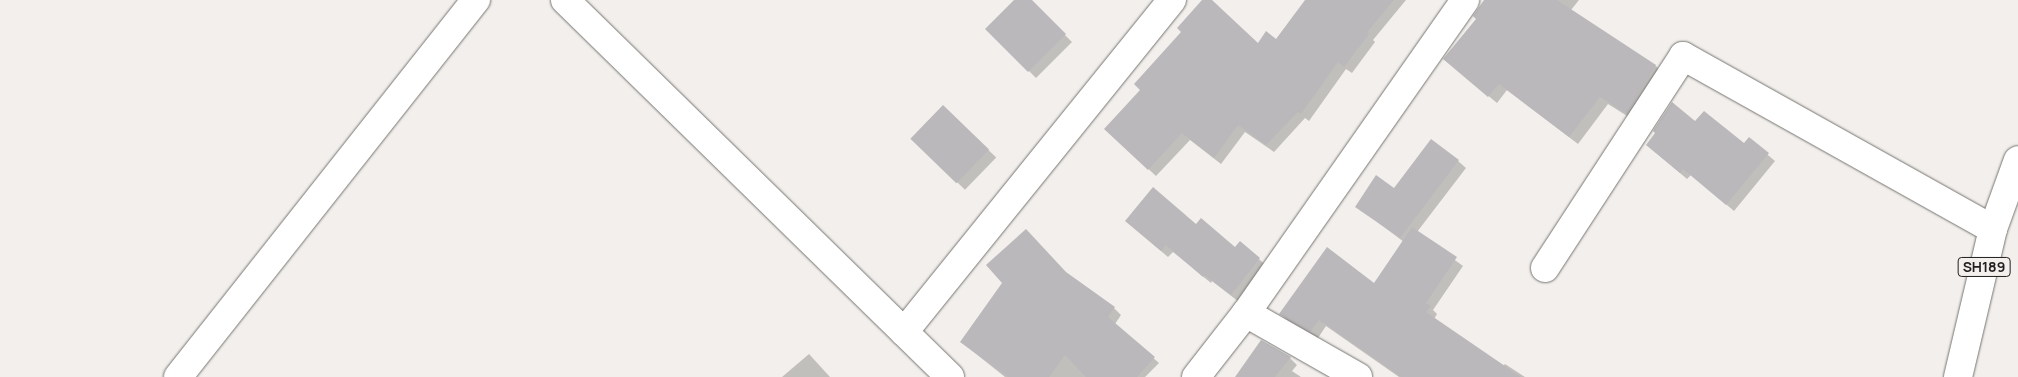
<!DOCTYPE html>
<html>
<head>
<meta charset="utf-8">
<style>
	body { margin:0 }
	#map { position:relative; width:2018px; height:377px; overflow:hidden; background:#f2efec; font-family:Manrope,sans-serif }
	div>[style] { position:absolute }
	.shadow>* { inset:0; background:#0003; transform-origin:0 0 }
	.building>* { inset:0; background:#bbb8bb; transform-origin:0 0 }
	.roads { filter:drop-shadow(0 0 1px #767471) drop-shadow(0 0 1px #767471) }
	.minor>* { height:28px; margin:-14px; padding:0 14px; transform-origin:14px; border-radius:14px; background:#fff }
	.primary>* { height:28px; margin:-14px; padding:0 14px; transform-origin:14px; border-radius:14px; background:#fff }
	span { translate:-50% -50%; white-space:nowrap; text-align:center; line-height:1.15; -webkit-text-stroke:4.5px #f2efec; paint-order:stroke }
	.shield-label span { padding:1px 4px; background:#f2efec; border:1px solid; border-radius:4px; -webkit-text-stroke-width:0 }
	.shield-label { font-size:14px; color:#201f1e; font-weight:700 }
</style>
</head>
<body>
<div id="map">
	<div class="shadow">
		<i style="clip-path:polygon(1016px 0,1030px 0,1072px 42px,1036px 78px,987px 29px)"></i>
		<i style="clip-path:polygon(1204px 0,1210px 0,1258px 45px,1277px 40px,1307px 0,1406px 0,1373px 40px,1375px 42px,1352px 73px,1346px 69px,1309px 121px,1305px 118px,1274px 152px,1245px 132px,1221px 164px,1190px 140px,1156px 176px,1113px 136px)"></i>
		<i style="clip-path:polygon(1486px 0,1579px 0,1571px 10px,1656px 66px,1663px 74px,1635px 121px,1608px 104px,1578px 144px,1507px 90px,1497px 103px,1444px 59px,1477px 19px)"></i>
		<i style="left:943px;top:106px;width:74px;height:45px;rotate:44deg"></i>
		<i style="clip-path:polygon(1695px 123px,1744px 145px,1749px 139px,1775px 161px,1734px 211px,1691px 175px,1687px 179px,1647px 145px)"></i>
		<i style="clip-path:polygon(1458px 161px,1466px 168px,1417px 232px,1463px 266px,1433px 310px,1437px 314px,1434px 319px,1503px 366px,1505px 364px,1525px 377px,1399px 377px,1326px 326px,1318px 338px,1288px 321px,1281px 314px,1374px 285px,1404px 242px,1356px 206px)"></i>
		<i style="clip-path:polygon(1196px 225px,1235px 248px,1240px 243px,1267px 266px,1239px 302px,1212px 281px,1211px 283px,1173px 252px,1168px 257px,1134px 228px)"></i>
		<i style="clip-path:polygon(1066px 274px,1114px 308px,1121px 315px,1115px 324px,1159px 363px,1145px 377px,1005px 377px,961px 342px)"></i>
		<i style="clip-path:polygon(809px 354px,830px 377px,782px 377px)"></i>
		<i style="clip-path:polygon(1290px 358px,1297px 365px,1292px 371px,1301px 377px,1236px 377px)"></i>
	</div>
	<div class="building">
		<i style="clip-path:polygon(1014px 0,1032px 0,1066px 34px,1028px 72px,985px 29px)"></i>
		<i style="clip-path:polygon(1202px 0,1212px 0,1258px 43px,1266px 31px,1276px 39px,1305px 0,1394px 0,1367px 32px,1369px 34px,1344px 67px,1338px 62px,1301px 114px,1298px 112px,1266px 145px,1238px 125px,1214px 158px,1182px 133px,1148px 170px,1104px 129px,1140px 90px,1134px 84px,1181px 32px,1177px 28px)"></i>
		<i style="clip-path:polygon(1484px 0,1557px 0,1656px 65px,1627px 114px,1600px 97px,1569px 137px,1499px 84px,1488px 97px,1443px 59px,1476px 19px,1473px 16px)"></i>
		<i style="clip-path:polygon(1672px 102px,1695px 121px,1704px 111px,1744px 143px,1749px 137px,1769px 153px,1726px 205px,1683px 169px,1680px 173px,1646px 145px,1655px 133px,1653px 131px)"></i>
		<i style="left:943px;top:105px;width:64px;height:47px;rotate:44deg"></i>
		<i style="clip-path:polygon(1431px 139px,1459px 160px,1400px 238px,1355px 207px,1376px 175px,1394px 188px)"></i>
		<i style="clip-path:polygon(1153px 187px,1196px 224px,1201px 218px,1235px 247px,1240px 241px,1260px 258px,1231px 295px,1204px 275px,1203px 277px,1166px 245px,1161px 251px,1125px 221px)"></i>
		<i style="clip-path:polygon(1412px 227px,1457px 257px,1426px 303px,1431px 306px,1426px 312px,1521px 377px,1401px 377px,1319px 320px,1310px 332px,1279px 314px,1327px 247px,1374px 283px)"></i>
		<i style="clip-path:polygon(1026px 229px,1066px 272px,1115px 307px,1108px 317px,1155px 357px,1137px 377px,1086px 377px,1065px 355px,1049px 377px,1008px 377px,960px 342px,1002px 283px,986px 265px)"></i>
		<i style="clip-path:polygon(1261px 340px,1291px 357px,1275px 377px,1235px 377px)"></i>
	</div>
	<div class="roads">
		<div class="minor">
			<i style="left:565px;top:0;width:539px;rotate:44.4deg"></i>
			<i style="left:1545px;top:268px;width:253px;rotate:-56.9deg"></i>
			<i style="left:1683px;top:56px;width:355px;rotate:29.2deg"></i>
			<i style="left:1246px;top:313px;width:129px;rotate:29.7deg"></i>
			<i style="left:904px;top:332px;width:427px;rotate:-51.1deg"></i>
			<i style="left:178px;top:377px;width:481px;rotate:-51.7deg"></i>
			<i style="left:1196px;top:377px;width:81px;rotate:-52deg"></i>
			<i style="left:1246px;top:313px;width:382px;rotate:-55deg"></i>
		</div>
		<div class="primary">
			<i style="left:1958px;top:377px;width:152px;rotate:-76.7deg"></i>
			<i style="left:1993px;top:229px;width:73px;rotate:-70.1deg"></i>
		</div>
	</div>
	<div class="shield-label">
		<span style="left:1984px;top:267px">SH189</span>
	</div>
</div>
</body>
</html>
